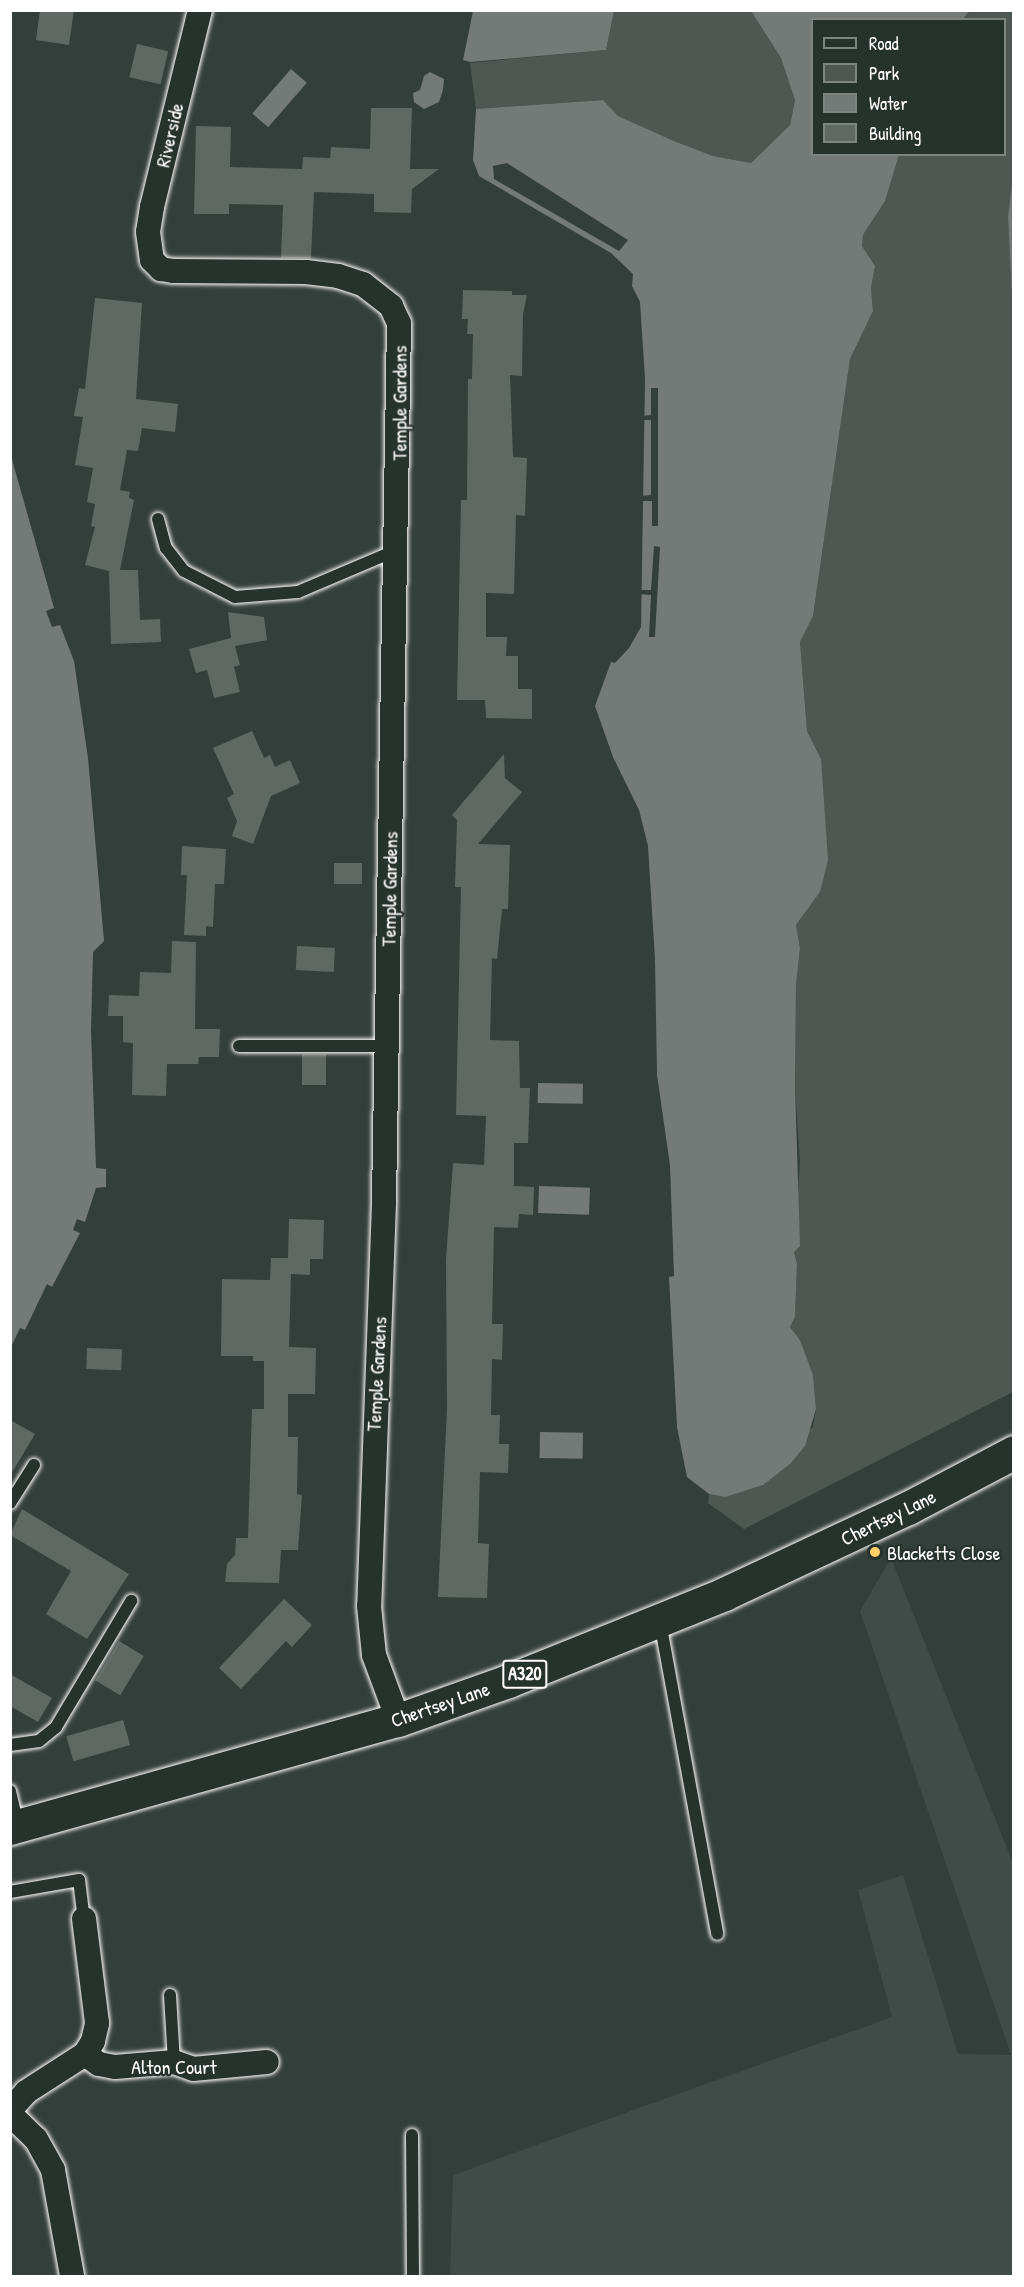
<!DOCTYPE html>
<html>
<head>
<meta charset="utf-8">
<style>
	body { margin:0 }
	#map { position:relative; width:1024px; height:2287px; overflow:hidden; background:#333f3a; font-family:"Patrick Hand",sans-serif }
	div>[style] { position:absolute }
	.built>* { inset:0; background:#404c47 }
	.green>* { inset:0; background:#4d5853 }
	.water>* { inset:0; background:#737b78; transform-origin:0 0 }
	.pier>* { inset:0; background:#333f3a }
	.building>* { inset:0; background:#5f6964; transform-origin:0 0 }
	.roads { filter:drop-shadow(0 0 2px #fff) drop-shadow(0 0 2px #fff) }
	.service>* { height:12px; margin:-6px; padding:0 6px; transform-origin:6px; border-radius:6px; background:#26332d }
	.minor>* { height:24px; margin:-12px; padding:0 12px; transform-origin:12px; border-radius:12px; background:#26332d }
	.primary>* { height:33px; margin:-16.5px; padding:0 16.5px; transform-origin:16.5px; border-radius:16.5px; background:#26332d }
	.dots>* { width:16px; height:16px; translate:-50% -50%; box-sizing:border-box; border:3px solid #26332d; border-radius:50% }
	span { translate:-50% -50%; white-space:nowrap; text-align:center; line-height:1.15; -webkit-text-stroke:4.5px #26332d; paint-order:stroke }
	.shield-label span { padding:2px 4px; background:#26332d; border:2px solid; border-radius:4px; -webkit-text-stroke-width:0 }
	.shield-label { font-size:18px; color:#fff; font-weight:700 }
	.street-label { font-size:20px; color:#fff }
	.poi-label { font-size:20px; color:#fff }
	.left { translate:0 -50%; text-align:left }
	.frame { position:absolute; inset:0; border:12px solid #fff; pointer-events:none }
	.legend { position:absolute; left:811px; top:18px; width:195px; height:138px; box-sizing:border-box; background:#26332d; border:2px solid #7d8581; margin:0; padding:8px 10px; list-style:none; font-size:18px; color:#fff }
	.legend li { display:flex; align-items:center; gap:12px; height:30px }
	.legend b { width:30px; border:2px solid #7d8581 }
</style>
</head>
<body>
<div id="map">
	<div class="built">
		<i style="clip-path:polygon(891px 1558px,1013px 1863px,1013px 2276px,450px 2276px,453px 2175px,892px 2017px,858px 1890px,903px 1875px,958px 2054px,1011px 2055px,860px 1611px)"></i>
	</div>
	<div class="green">
		<i style="clip-path:polygon(614px 11px,751px 11px,781px 58px,795px 100px,790px 125px,751px 163px,713px 156px,674px 141px,618px 116px,603px 100px,476px 109px,470px 63px,606px 50px)"></i>
		<i style="clip-path:polygon(969px 11px,1013px 11px,1014px 177px,1008px 218px,1014px 313px,1013px 1392px,744px 1529px,708px 1503px,709px 1494px,725px 1497px,813px 1427px,816px 1409px,813px 1375px,800px 1340px,790px 1327px,795px 1317px,797px 1264px,794px 1252px,800px 1163px,795px 1086px,796px 985px,800px 948px,796px 925px,820px 892px,821px 759px,807px 731px,800px 642px,813px 616px,850px 359px,873px 311px,871px 288px,875px 266px,862px 246px,863px 235px,885px 201px,899px 155px,1004px 154px,1004px 20px,963px 19px)"></i>
	</div>
	<div class="water">
		<i style="clip-path:polygon(473px 11px,473px 10px,614px 11px,606px 50px,470px 62px,463px 60px)"></i>
		<i style="clip-path:polygon(751px 11px,969px 11px,963px 19px,812px 20px,812px 154px,899px 155px,885px 201px,863px 235px,862px 246px,875px 266px,871px 288px,873px 311px,850px 359px,813px 616px,800px 642px,807px 731px,821px 759px,828px 860px,820px 892px,796px 925px,800px 948px,796px 985px,795px 1086px,800px 1246px,794px 1252px,797px 1264px,795px 1317px,790px 1327px,800px 1340px,813px 1375px,816px 1409px,805px 1446px,790px 1464px,763px 1485px,725px 1497px,709px 1494px,687px 1477px,677px 1427px,669px 1277px,674px 1276px,670px 1165px,657px 1075px,655px 959px,648px 846px,639px 810px,613px 757px,595px 706px,611px 662px,615px 663px,629px 648px,641px 627px,645px 379px,640px 302px,632px 286px,633px 274px,611px 253px,479px 176px,473px 160px,476px 109px,603px 100px,618px 116px,674px 141px,713px 156px,751px 163px,790px 125px,795px 100px,781px 58px)"></i>
		<i style="left:291px;top:69px;width:21px;height:59px;rotate:41deg"></i>
		<i style="clip-path:polygon(430px 72px,444px 79px,443px 90px,439px 102px,424px 109px,414px 102px,413px 93px,420px 90px,424px 76px)"></i>
		<i style="clip-path:polygon(1013px 177px,1014px 313px,1013px 313px,1008px 217px)"></i>
		<i style="clip-path:polygon(11px 456px,54px 608px,46px 611px,52px 627px,60px 625px,74px 661px,88px 758px,104px 941px,93px 952px,91px 1031px,96px 1168px,106px 1169px,106px 1187px,96px 1188px,85px 1222px,77px 1219px,73px 1230px,80px 1233px,52px 1287px,47px 1284px,25px 1330px,20px 1328px,11px 1347px)"></i>
		<i style="left:538px;top:1083px;width:45px;height:20px;rotate:1deg"></i>
		<i style="left:539px;top:1186px;width:51px;height:27px;rotate:2deg"></i>
		<i style="left:540px;top:1432px;width:43px;height:26px;rotate:1deg"></i>
	</div>
	<div class="pier">
		<i style="clip-path:polygon(507px 163px,628px 240px,619px 251px,494px 179px,493px 166px)"></i>
		<i style="clip-path:polygon(651px 388px,658px 388px,658px 526px,652px 526px,652px 501px,640px 501px,640px 496px,651px 495px,651px 420px,642px 420px,642px 416px,651px 415px)"></i>
		<i style="clip-path:polygon(654px 546px,660px 547px,655px 637px,649px 637px,651px 595px,638px 594px,639px 590px,651px 590px)"></i>
	</div>
	<div class="building">
		<i style="clip-path:polygon(40px 10px,74px 10px,69px 45px,36px 40px)"></i>
		<i style="left:137px;top:44px;width:32px;height:34px;rotate:13deg"></i>
		<i style="clip-path:polygon(371px 108px,412px 108px,410px 169px,439px 169px,412px 189px,411px 213px,374px 212px,374px 194px,314px 192px,311px 258px,281px 258px,283px 205px,229px 204px,229px 214px,194px 214px,196px 126px,231px 127px,230px 167px,302px 169px,303px 157px,330px 158px,331px 147px,370px 149px)"></i>
		<i style="clip-path:polygon(463px 290px,512px 291px,512px 295px,527px 295px,523px 314px,522px 376px,510px 375px,513px 457px,527px 458px,525px 516px,516px 515px,514px 594px,486px 593px,486px 637px,507px 637px,506px 656px,518px 656px,518px 689px,532px 689px,532px 719px,486px 718px,485px 700px,457px 700px,461px 500px,467px 500px,468px 379px,472px 379px,473px 334px,467px 334px,468px 319px,462px 319px)"></i>
		<i style="clip-path:polygon(95px 298px,142px 303px,136px 399px,178px 404px,175px 432px,142px 428px,138px 451px,127px 450px,120px 490px,130px 492px,129px 498px,134px 500px,120px 570px,138px 570px,140px 620px,160px 619px,161px 642px,111px 644px,109px 571px,85px 565px,95px 527px,91px 526px,95px 504px,87px 502px,93px 468px,75px 465px,83px 417px,74px 416px,79px 388px,85px 389px)"></i>
		<i style="clip-path:polygon(228px 612px,264px 617px,267px 640px,235px 646px,240px 665px,234px 667px,240px 692px,214px 698px,207px 670px,196px 673px,189px 649px,231px 638px)"></i>
		<i style="clip-path:polygon(252px 731px,264px 758px,270px 755px,275px 767px,290px 760px,300px 783px,271px 796px,253px 844px,232px 836px,237px 821px,227px 798px,234px 794px,213px 748px)"></i>
		<i style="clip-path:polygon(504px 754px,505px 778px,522px 792px,478px 844px,510px 845px,508px 909px,502px 909px,497px 959px,492px 958px,490px 1040px,519px 1041px,520px 1088px,530px 1088px,528px 1143px,514px 1143px,514px 1186px,534px 1187px,533px 1215px,519px 1214px,518px 1228px,494px 1227px,492px 1324px,503px 1324px,502px 1360px,492px 1359px,491px 1415px,500px 1415px,499px 1444px,509px 1444px,508px 1473px,480px 1472px,478px 1543px,489px 1544px,487px 1598px,438px 1597px,447px 1408px,446px 1259px,453px 1163px,484px 1165px,486px 1116px,456px 1115px,461px 887px,455px 887px,457px 820px,452px 815px)"></i>
		<i style="clip-path:polygon(182px 846px,226px 849px,224px 884px,215px 884px,213px 927px,206px 926px,206px 936px,184px 935px,187px 875px,181px 875px)"></i>
		<i style="left:334px;top:863px;width:28px;height:21px"></i>
		<i style="clip-path:polygon(172px 941px,196px 942px,195px 1029px,220px 1029px,219px 1057px,199px 1057px,198px 1064px,167px 1064px,166px 1096px,132px 1095px,133px 1043px,123px 1042px,123px 1016px,108px 1016px,109px 995px,139px 996px,140px 972px,171px 973px)"></i>
		<i style="left:297px;top:946px;width:38px;height:24px;rotate:3deg"></i>
		<i style="left:302px;top:1054px;width:24px;height:31px"></i>
		<i style="clip-path:polygon(289px 1219px,324px 1220px,323px 1259px,310px 1259px,310px 1275px,291px 1274px,289px 1347px,316px 1348px,315px 1394px,288px 1394px,288px 1437px,298px 1437px,297px 1494px,302px 1495px,298px 1550px,281px 1550px,279px 1583px,225px 1582px,227px 1564px,235px 1555px,236px 1538px,248px 1538px,252px 1409px,264px 1409px,264px 1361px,253px 1361px,253px 1356px,221px 1356px,222px 1279px,270px 1280px,271px 1258px,288px 1258px)"></i>
		<i style="left:87px;top:1348px;width:35px;height:21px;rotate:2deg"></i>
		<i style="clip-path:polygon(10px 1420px,35px 1434px,10px 1476px)"></i>
		<i style="clip-path:polygon(22px 1509px,129px 1574px,87px 1639px,46px 1614px,71px 1571px,10px 1535px)"></i>
		<i style="clip-path:polygon(284px 1599px,312px 1625px,292px 1647px,286px 1641px,241px 1689px,219px 1668px)"></i>
		<i style="left:119px;top:1641px;width:29px;height:46px;rotate:31deg"></i>
		<i style="clip-path:polygon(10px 1674px,52px 1698px,38px 1722px,10px 1706px)"></i>
		<i style="left:123px;top:1720px;width:26px;height:59px;rotate:74deg"></i>
	</div>
	<div class="roads">
		<div class="service">
			<i style="left:158px;top:519px;width:30px;rotate:75deg"></i>
			<i style="left:166px;top:548px;width:29px;rotate:52deg"></i>
			<i style="left:184px;top:571px;width:57px;rotate:27deg"></i>
			<i style="left:235px;top:597px;width:63px;rotate:-4.5deg"></i>
			<i style="left:298px;top:592px;width:108px;rotate:-23deg"></i>
			<i style="left:239px;top:1046px;width:147px"></i>
			<i style="left:10px;top:1503px;width:45px;rotate:-57.7deg"></i>
			<i style="left:660px;top:1622px;width:317px;rotate:79.6deg"></i>
			<i style="left:10px;top:1745px;width:29px;rotate:-8deg"></i>
			<i style="left:39px;top:1741px;width:22px;rotate:-39deg"></i>
			<i style="left:56px;top:1727px;width:147px;rotate:-59.2deg"></i>
			<i style="left:10px;top:1791px;width:35px;rotate:77deg"></i>
			<i style="left:10px;top:1892px;width:70px;rotate:-9.9deg"></i>
			<i style="left:79px;top:1880px;width:39px;rotate:83deg"></i>
			<i style="left:170px;top:1995px;width:67px;rotate:86.6deg"></i>
			<i style="left:412px;top:2135px;width:141px;rotate:89.6deg"></i>
		</div>
		<div class="minor">
			<i style="left:200px;top:10px;width:203px;rotate:103.7deg"></i>
			<i style="left:152px;top:207px;width:25px;rotate:99deg"></i>
			<i style="left:148px;top:232px;width:28px;rotate:82deg"></i>
			<i style="left:152px;top:260px;width:13px;rotate:45deg"></i>
			<i style="left:161px;top:269px;width:13px;rotate:9deg"></i>
			<i style="left:174px;top:271px;width:132px;rotate:0.4deg"></i>
			<i style="left:306px;top:272px;width:32px;rotate:7deg"></i>
			<i style="left:338px;top:276px;width:26px;rotate:18deg"></i>
			<i style="left:363px;top:284px;width:36px;rotate:38deg"></i>
			<i style="left:391px;top:306px;width:19px;rotate:65deg"></i>
			<i style="left:399px;top:323px;width:880px;rotate:90.98deg"></i>
			<i style="left:384px;top:1203px;width:403px;rotate:92.1deg"></i>
			<i style="left:369px;top:1606px;width:49px;rotate:84.2deg"></i>
			<i style="left:374px;top:1655px;width:69px;rotate:69.7deg"></i>
			<i style="left:85px;top:2054px;width:17px;rotate:36deg"></i>
			<i style="left:99px;top:2064px;width:16px;rotate:11deg"></i>
			<i style="left:115px;top:2067px;width:59px;rotate:-4.8deg"></i>
			<i style="left:174px;top:2062px;width:20px;rotate:20deg"></i>
			<i style="left:193px;top:2069px;width:74px;rotate:-5.4deg"></i>
			<i style="left:10px;top:2110px;width:24px;rotate:-48deg"></i>
			<i style="left:26px;top:2092px;width:70px;rotate:-32.8deg"></i>
			<i style="left:85px;top:2054px;width:15px;rotate:-58deg"></i>
			<i style="left:93px;top:2041px;width:18px;rotate:-77deg"></i>
			<i style="left:97px;top:2023px;width:105px;rotate:-97.1deg"></i>
			<i style="left:10px;top:2114px;width:36px;rotate:44deg"></i>
			<i style="left:36px;top:2139px;width:35px;rotate:61deg"></i>
			<i style="left:53px;top:2170px;width:108px;rotate:79.8deg"></i>
		</div>
		<div class="primary">
			<i style="left:10px;top:1828px;width:403px;rotate:-15.6deg"></i>
			<i style="left:398px;top:1720px;width:117px;rotate:-19.5deg"></i>
			<i style="left:508px;top:1681px;width:233px;rotate:-21.9deg"></i>
			<i style="left:724px;top:1594px;width:203px;rotate:-25.1deg"></i>
			<i style="left:908px;top:1508px;width:120px;rotate:-27.8deg"></i>
		</div>
	</div>
	<div class="dots">
		<i style="left:875px;top:1552px;background:#ffd166"></i>
	</div>
	<div class="shield-label">
		<span style="left:525px;top:1674px">A320</span>
	</div>
	<div class="street-label">
		<span style="left:169px;top:135px;rotate:-77deg">Riverside</span>
		<span style="left:399px;top:403px;rotate:-90deg">Temple Gardens</span>
		<span style="left:389px;top:889px;rotate:-89deg">Temple Gardens</span>
		<span style="left:376px;top:1374px;rotate:-87deg">Temple Gardens</span>
		<span style="left:888px;top:1517px;rotate:-26deg">Chertsey Lane</span>
		<span style="left:440px;top:1704px;rotate:-19deg">Chertsey Lane</span>
		<span style="left:174px;top:2066px">Alton Court</span>
	</div>
	<div class="poi-label">
		<span class="left" style="left:887px;top:1552px">Blacketts Close</span>
	</div>
	<div class="frame"></div>
	<ul class="legend">
	<li><b style="height:8px;background:#26332d"></b>Road</li>
	<li><b style="height:16px;background:#4d5853"></b>Park</li>
	<li><b style="height:16px;background:#737b78"></b>Water</li>
	<li><b style="height:16px;background:#5f6964"></b>Building</li>
	</ul>
</div>
</body>
</html>
